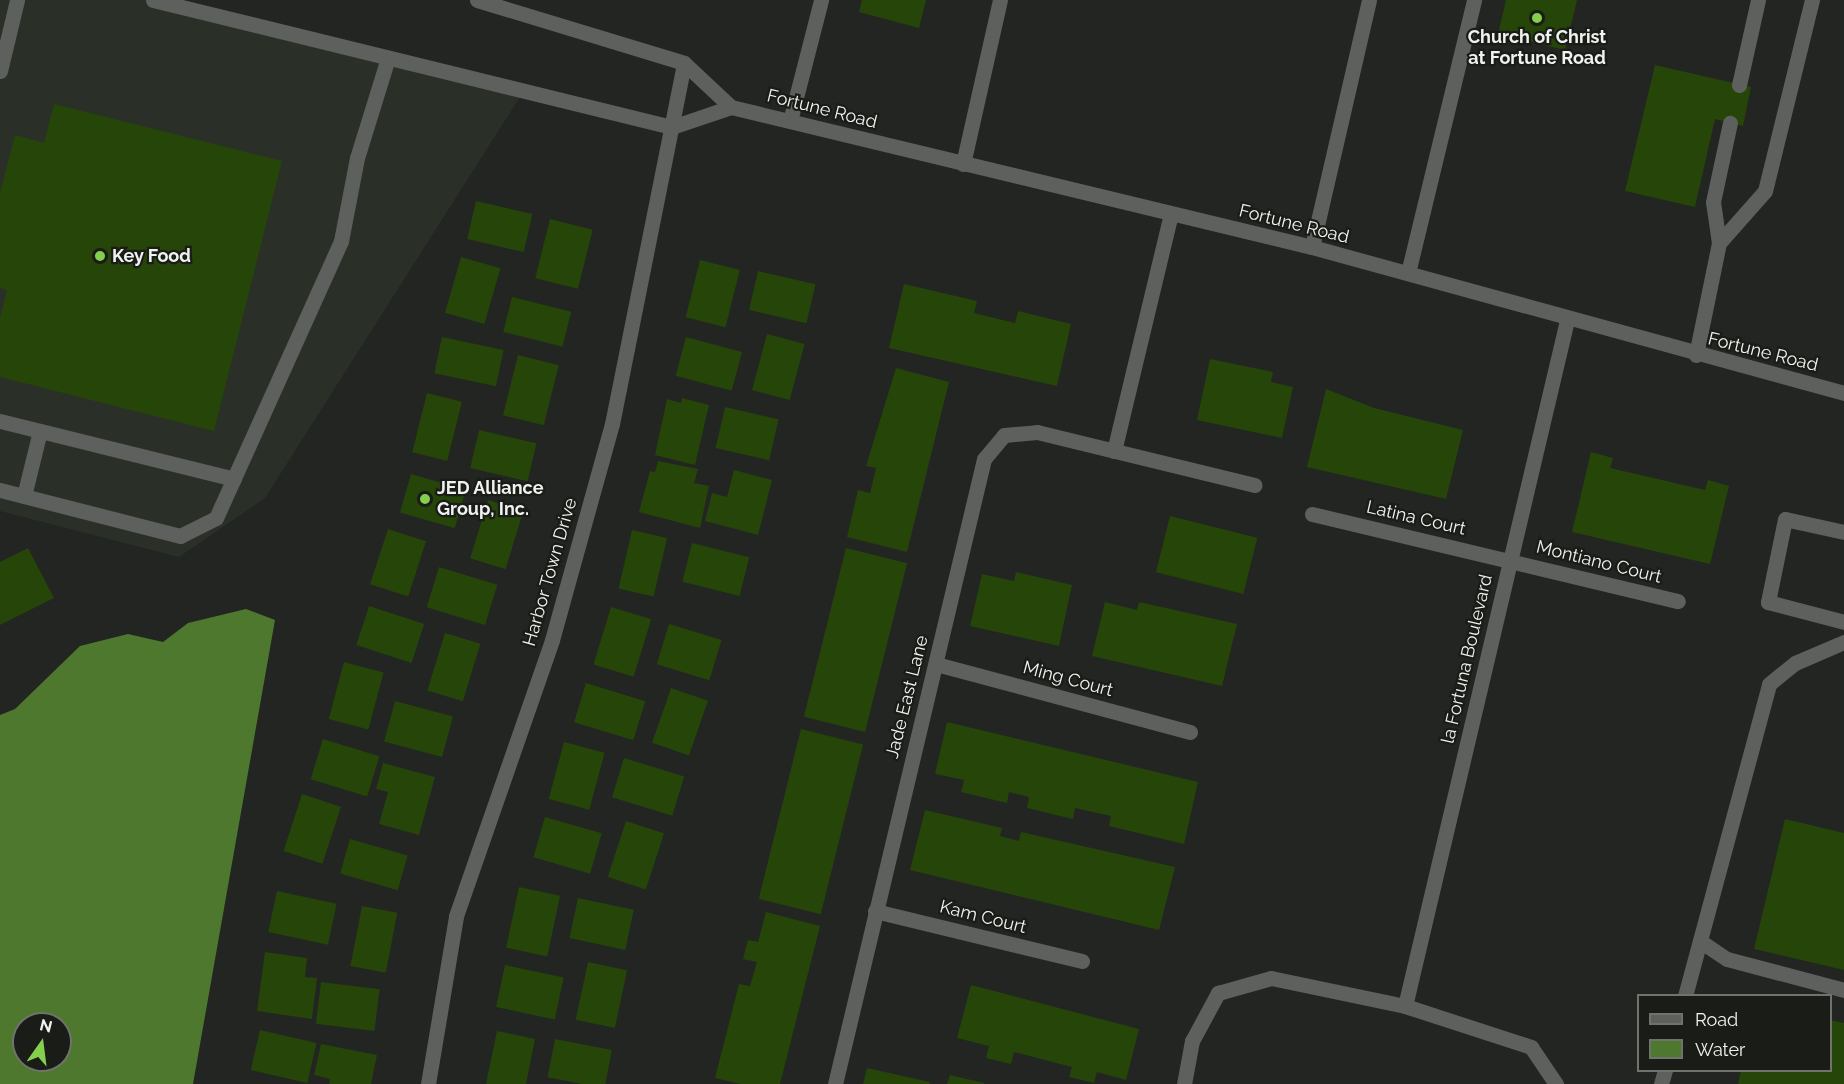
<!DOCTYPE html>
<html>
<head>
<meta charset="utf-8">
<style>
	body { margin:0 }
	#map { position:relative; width:1844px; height:1084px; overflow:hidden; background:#232522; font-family:Raleway,sans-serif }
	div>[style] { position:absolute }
	.built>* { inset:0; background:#2a3027 }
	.water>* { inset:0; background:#4d782d }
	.building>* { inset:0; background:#254509; transform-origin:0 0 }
	.service>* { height:15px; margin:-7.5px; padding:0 7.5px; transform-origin:7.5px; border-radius:7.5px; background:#5e605e }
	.minor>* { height:15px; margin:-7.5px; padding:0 7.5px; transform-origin:7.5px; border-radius:7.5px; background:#5e605e }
	.tertiary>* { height:15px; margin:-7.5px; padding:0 7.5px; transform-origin:7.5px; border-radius:7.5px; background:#5e605e }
	.dots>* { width:16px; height:16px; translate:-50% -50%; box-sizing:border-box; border:3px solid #1a1c18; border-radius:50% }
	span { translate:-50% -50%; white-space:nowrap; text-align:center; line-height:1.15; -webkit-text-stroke:4.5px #1a1c18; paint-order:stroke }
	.poi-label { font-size:18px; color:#f0f2ef; font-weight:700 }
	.left { translate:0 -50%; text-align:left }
	.street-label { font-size:18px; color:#f0f2ef }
	.legend { position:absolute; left:1637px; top:994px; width:195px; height:78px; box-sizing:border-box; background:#1a1c18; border:2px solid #70726e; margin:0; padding:8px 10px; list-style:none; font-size:18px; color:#f0f2ef }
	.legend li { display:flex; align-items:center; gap:12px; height:30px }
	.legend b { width:30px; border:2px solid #70726e }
	.north { position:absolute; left:12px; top:1012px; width:60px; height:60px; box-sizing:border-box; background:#1a1c18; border:2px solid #70726e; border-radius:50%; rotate:14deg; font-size:16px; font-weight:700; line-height:24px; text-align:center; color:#f0f2ef }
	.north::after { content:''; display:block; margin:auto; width:21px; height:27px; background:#85cf4d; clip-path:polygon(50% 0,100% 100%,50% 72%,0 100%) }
</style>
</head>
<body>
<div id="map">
	<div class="built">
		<i style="clip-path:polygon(0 0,157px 0,525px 89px,265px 498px,179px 557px,0 511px)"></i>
	</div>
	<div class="water">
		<i style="clip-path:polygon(evenodd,246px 609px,275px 620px,193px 1084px,0 1084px,0 715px,15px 709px,80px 646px,128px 634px,163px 642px,188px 623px,246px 609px,24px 1024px,60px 1024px,60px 1060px,24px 1060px,24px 1024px)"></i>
	</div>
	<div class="building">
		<i style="clip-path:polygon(862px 0,926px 0,919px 28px,859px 12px)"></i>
		<i style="clip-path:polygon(1506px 0,1577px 0,1565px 50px,1498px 34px)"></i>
		<i style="clip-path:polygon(1655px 65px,1751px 87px,1743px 126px,1715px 119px,1695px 207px,1625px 191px)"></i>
		<i style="clip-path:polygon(54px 104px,282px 161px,214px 431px,0 377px,0 317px,7px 290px,0 288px,0 193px,15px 135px,44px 143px)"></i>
		<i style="left:476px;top:201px;width:58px;height:39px;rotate:13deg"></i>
		<i style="left:550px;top:219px;width:44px;height:61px;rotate:14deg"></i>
		<i style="left:461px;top:257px;width:41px;height:58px;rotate:16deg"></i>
		<i style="left:700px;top:260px;width:41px;height:59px;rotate:14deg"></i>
		<i style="left:758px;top:271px;width:59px;height:40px;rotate:13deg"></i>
		<i style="clip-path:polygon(904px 284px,977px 301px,974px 313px,1015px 323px,1018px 311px,1071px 324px,1057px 386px,889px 348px)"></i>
		<i style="left:512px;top:297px;width:61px;height:36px;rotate:14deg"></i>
		<i style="left:767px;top:334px;width:39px;height:58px;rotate:15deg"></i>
		<i style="left:442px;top:337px;width:63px;height:37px;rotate:12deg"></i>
		<i style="left:686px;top:337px;width:58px;height:40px;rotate:15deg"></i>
		<i style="left:518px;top:355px;width:42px;height:62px;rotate:14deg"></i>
		<i style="clip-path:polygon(1210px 359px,1273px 372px,1271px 382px,1293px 387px,1282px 438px,1197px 420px)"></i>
		<i style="clip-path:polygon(896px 368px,949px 382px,907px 552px,847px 537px,858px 490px,870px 493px,876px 468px,866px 466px)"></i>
		<i style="clip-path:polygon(1326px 389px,1374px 408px,1463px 430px,1446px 499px,1307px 467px)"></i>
		<i style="left:427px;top:393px;width:36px;height:61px;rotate:14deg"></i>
		<i style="clip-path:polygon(682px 398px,709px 405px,695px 465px,655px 455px,667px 399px,681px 403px)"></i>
		<i style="left:725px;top:407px;width:55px;height:42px;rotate:13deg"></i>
		<i style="left:479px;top:430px;width:59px;height:39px;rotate:13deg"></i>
		<i style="clip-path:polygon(1591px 452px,1613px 458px,1610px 468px,1705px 490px,1708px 480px,1729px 486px,1710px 564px,1572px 532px)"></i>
		<i style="clip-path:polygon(658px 461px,698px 469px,694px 483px,709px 486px,700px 528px,639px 512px,650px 471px,655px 472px)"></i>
		<i style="clip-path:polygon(734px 470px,772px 480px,758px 535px,705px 521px,712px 493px,727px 497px)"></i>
		<i style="left:411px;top:474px;width:57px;height:40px;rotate:16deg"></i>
		<i style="left:488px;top:500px;width:37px;height:61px;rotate:17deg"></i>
		<i style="left:1170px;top:516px;width:90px;height:58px;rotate:14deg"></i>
		<i style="left:388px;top:529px;width:40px;height:58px;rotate:18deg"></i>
		<i style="left:632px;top:530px;width:36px;height:60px;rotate:13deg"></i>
		<i style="left:692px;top:543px;width:59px;height:40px;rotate:14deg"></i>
		<i style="clip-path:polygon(28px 548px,54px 598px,0 625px,0 562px)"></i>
		<i style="left:846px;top:548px;width:63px;height:174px;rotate:14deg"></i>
		<i style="left:439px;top:567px;width:61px;height:42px;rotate:17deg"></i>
		<i style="clip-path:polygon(1016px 572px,1072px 585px,1059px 646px,970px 626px,982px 574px,1014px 581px)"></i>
		<i style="clip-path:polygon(1105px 602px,1137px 610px,1139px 602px,1237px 624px,1222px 686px,1092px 656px)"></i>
		<i style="left:369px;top:606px;width:58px;height:41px;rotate:18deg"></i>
		<i style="left:611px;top:607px;width:42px;height:60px;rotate:17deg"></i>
		<i style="left:669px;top:624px;width:55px;height:42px;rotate:17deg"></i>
		<i style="left:445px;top:633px;width:37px;height:60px;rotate:17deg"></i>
		<i style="left:344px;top:662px;width:41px;height:59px;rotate:15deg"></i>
		<i style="left:586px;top:683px;width:62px;height:41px;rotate:17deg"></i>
		<i style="left:671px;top:688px;width:39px;height:58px;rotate:19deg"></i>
		<i style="left:395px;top:701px;width:60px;height:42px;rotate:15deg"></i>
		<i style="clip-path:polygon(947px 722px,1198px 782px,1184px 844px,1109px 826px,1111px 816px,1075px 808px,1073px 819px,1027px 808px,1029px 797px,1009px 792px,1007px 803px,961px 792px,964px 780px,935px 774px)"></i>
		<i style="left:801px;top:729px;width:64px;height:175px;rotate:14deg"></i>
		<i style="left:323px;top:739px;width:59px;height:42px;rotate:17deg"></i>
		<i style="left:564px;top:742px;width:42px;height:59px;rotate:15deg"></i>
		<i style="left:624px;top:758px;width:63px;height:41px;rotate:17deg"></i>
		<i style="clip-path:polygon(383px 763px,435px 777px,419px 835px,379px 824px,388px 792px,376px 789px)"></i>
		<i style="left:302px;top:794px;width:41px;height:60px;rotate:18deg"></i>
		<i style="clip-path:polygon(925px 810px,1002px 828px,1000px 836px,1019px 841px,1021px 832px,1175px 867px,1159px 930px,910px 870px)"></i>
		<i style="left:545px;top:817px;width:59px;height:42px;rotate:16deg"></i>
		<i style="clip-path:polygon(1785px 819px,1844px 833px,1844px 970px,1754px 949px)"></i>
		<i style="left:626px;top:821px;width:40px;height:59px;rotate:18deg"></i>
		<i style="left:350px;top:839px;width:60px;height:36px;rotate:16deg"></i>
		<i style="left:519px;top:887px;width:42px;height:62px;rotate:12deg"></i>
		<i style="left:277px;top:891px;width:61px;height:42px;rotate:12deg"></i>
		<i style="left:578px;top:898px;width:57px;height:41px;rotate:12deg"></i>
		<i style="left:362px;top:906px;width:36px;height:61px;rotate:11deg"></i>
		<i style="clip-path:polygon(766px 912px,820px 926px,780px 1084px,740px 1084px,715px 1078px,739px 984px,750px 986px,757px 962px,743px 959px,748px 940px,758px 942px)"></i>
		<i style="clip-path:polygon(265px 952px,307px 958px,305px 977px,317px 978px,312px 1019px,257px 1011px)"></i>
		<i style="left:588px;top:962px;width:40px;height:59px;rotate:12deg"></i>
		<i style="left:505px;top:965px;width:60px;height:43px;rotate:12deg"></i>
		<i style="left:321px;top:982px;width:59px;height:42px;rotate:7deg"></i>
		<i style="clip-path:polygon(971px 985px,1139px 1029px,1126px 1080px,1097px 1072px,1094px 1083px,1069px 1077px,1072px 1067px,1014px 1052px,1011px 1064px,986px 1058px,989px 1046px,957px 1038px)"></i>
		<i style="clip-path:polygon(1830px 1020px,1844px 1023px,1844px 1084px,1738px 1084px,1741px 1070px,1830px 1070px)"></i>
		<i style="left:260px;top:1030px;width:58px;height:41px;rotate:13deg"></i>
		<i style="clip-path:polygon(497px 1031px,535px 1039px,526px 1084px,486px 1084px)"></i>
		<i style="left:555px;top:1039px;width:58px;height:39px;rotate:11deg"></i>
		<i style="clip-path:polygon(321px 1044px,377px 1055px,371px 1084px,329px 1084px,330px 1079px,314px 1075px)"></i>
		<i style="clip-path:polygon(867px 1068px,930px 1082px,929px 1084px,863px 1084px)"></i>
		<i style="clip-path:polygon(950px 1075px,984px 1083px,984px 1084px,947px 1084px)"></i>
	</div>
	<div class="service">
		<i style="left:0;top:71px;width:73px;rotate:-76.5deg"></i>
		<i style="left:1739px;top:85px;width:87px;rotate:-77.4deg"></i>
		<i style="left:790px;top:121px;width:125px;rotate:-75.6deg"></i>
		<i style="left:963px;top:164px;width:168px;rotate:-77.3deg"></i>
		<i style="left:1719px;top:243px;width:41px;rotate:-98.3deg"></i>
		<i style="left:1713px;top:202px;width:81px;rotate:-77.9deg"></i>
		<i style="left:1312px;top:247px;width:253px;rotate:-77deg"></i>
		<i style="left:1408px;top:273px;width:281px;rotate:-76.4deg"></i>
		<i style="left:1696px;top:355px;width:114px;rotate:-78.4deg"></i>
		<i style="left:1719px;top:243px;width:69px;rotate:-48.5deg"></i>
		<i style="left:1765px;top:191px;width:197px;rotate:-76.2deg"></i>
		<i style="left:0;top:421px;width:241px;rotate:13.9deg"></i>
		<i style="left:0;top:490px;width:186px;rotate:14.3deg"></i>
		<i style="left:180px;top:536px;width:40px;rotate:-26.6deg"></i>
		<i style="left:216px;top:518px;width:304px;rotate:-65.7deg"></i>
		<i style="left:341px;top:241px;width:85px;rotate:-79.1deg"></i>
		<i style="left:357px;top:158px;width:105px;rotate:-72.8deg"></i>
		<i style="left:24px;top:496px;width:67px;rotate:-76.2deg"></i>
		<i style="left:1844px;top:532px;width:60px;rotate:-167.6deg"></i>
		<i style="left:1785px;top:519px;width:85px;rotate:101.6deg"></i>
		<i style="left:1768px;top:602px;width:79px;rotate:14.7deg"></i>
		<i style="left:1700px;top:941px;width:32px;rotate:34deg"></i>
		<i style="left:1727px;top:959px;width:121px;rotate:14.8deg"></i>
		<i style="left:1685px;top:996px;width:323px;rotate:-74.9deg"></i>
		<i style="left:1769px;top:684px;width:33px;rotate:-39deg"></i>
		<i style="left:1795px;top:663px;width:53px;rotate:-23.2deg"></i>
		<i style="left:1661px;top:1084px;width:15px;rotate:-74deg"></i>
	</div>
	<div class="minor">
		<i style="left:1114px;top:451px;width:244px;rotate:-76.5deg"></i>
		<i style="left:1312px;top:514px;width:376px;rotate:13.4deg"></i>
		<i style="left:936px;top:664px;width:263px;rotate:15deg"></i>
		<i style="left:875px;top:911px;width:213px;rotate:13.6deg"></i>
		<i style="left:1405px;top:1006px;width:705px;rotate:-76.71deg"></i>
		<i style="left:428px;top:1084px;width:170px;rotate:-80.5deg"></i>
		<i style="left:456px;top:916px;width:292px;rotate:-70.8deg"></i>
		<i style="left:552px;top:640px;width:224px;rotate:-74.5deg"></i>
		<i style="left:612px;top:424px;width:368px;rotate:-78.7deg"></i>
		<i style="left:835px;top:1084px;width:643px;rotate:-76.59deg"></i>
		<i style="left:984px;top:459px;width:31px;rotate:-50deg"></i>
		<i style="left:1004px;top:435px;width:33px;rotate:-5deg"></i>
		<i style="left:1037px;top:432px;width:224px;rotate:13.7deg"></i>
		<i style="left:1184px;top:1084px;width:44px;rotate:-79.5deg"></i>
		<i style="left:1192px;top:1041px;width:55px;rotate:-61.6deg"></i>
		<i style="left:1218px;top:993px;width:55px;rotate:-15.8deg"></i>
		<i style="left:1271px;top:978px;width:137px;rotate:11.8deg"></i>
		<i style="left:1405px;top:1006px;width:133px;rotate:18deg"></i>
		<i style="left:1531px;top:1047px;width:45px;rotate:56deg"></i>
	</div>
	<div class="tertiary">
		<i style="left:153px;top:0;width:534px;rotate:13.75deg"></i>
		<i style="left:672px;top:127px;width:62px;rotate:-18.7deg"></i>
		<i style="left:477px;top:0;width:216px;rotate:16.9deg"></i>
		<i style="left:684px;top:63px;width:64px;rotate:43.1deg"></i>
		<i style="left:731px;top:107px;width:598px;rotate:13.55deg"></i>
		<i style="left:1312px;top:247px;width:552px;rotate:15.35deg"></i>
	</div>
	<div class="dots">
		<i style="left:1537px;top:18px;background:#85cf4d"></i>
		<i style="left:100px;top:256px;background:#85cf4d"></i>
		<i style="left:425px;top:499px;background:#85cf4d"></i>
	</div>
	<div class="poi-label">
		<span style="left:1537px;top:48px">Church of Christ<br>at Fortune Road</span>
		<span class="left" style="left:112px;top:256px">Key Food</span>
		<span class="left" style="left:437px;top:499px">JED Alliance<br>Group, Inc.</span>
	</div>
	<div class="street-label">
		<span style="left:822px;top:109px;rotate:14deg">Fortune Road</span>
		<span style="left:1294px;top:224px;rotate:14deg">Fortune Road</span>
		<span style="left:1763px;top:352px;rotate:14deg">Fortune Road</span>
		<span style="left:1416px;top:518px;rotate:13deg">Latina Court</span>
		<span style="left:1599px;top:562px;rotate:14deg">Montiano Court</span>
		<span style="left:550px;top:572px;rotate:-74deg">Harbor Town Drive</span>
		<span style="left:1467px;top:659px;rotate:-77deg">la Fortuna Boulevard</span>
		<span style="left:1068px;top:679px;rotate:15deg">Ming Court</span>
		<span style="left:907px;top:697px;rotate:-76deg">Jade East Lane</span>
		<span style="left:983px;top:917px;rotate:14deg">Kam Court</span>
	</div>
	<ul class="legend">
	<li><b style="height:8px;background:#5e605e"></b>Road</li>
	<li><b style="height:16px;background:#4d782d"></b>Water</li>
	</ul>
	<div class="north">N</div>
</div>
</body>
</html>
